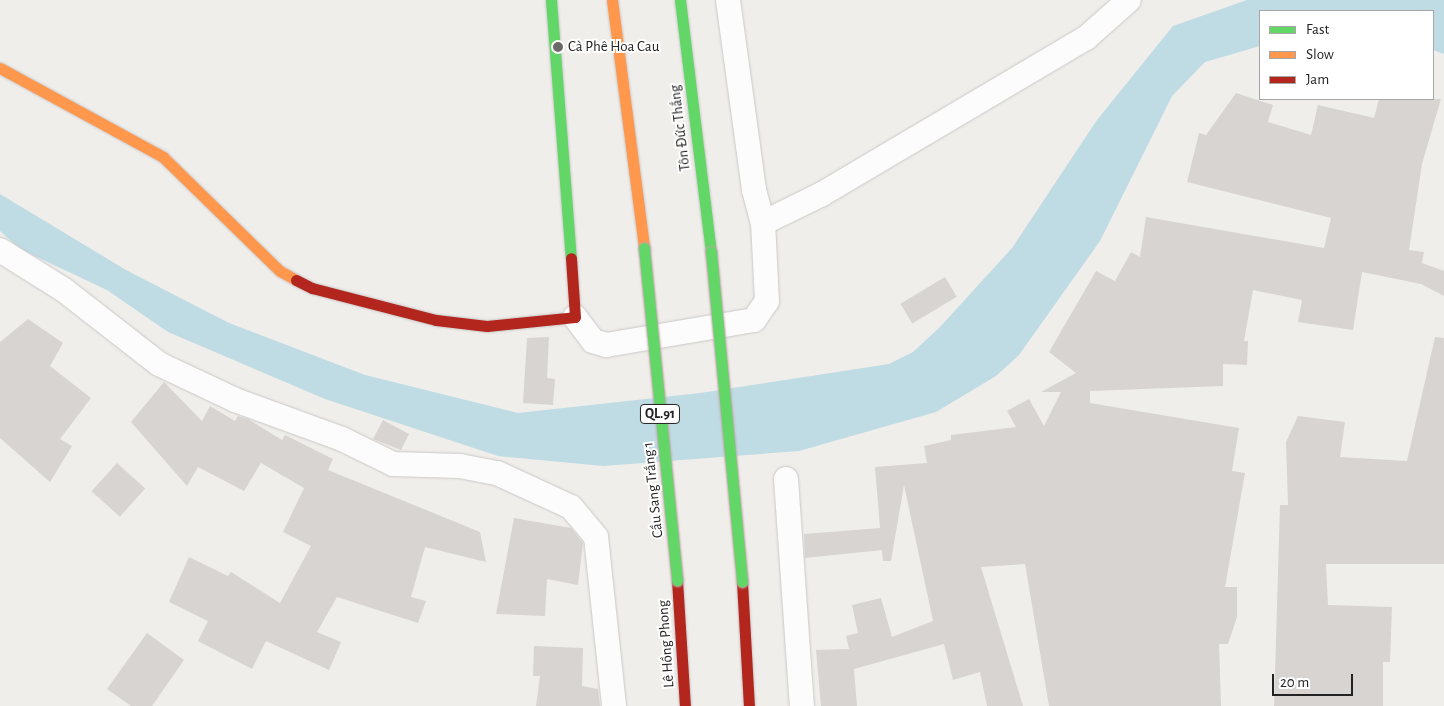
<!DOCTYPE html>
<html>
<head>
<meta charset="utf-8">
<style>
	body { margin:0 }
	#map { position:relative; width:1444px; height:706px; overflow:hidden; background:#f0eeeb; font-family:"Alegreya Sans",sans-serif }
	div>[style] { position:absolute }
	.water>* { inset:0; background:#bfdbe3 }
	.building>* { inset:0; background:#d7d4d2; transform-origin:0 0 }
	.roads { filter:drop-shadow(0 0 1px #c9c8c7) drop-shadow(0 0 1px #c9c8c7) }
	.street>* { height:24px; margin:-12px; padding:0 12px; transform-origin:12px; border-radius:12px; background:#fdfcfc }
	.fast>* { height:11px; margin:-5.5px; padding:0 5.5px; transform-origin:5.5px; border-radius:5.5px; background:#63d668 }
	.slow>* { height:11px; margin:-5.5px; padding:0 5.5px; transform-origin:5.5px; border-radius:5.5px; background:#ff974d }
	.jam>* { height:11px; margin:-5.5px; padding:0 5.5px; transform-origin:5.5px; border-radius:5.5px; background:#b3261e }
	.bridges { filter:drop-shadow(0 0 1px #c5a2ac) drop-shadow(0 0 1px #c5a2ac) }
	.fast-bridge>* { height:11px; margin:-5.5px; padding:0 5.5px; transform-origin:5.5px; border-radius:5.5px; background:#63d668 }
	.dots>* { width:14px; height:14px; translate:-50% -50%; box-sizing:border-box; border:2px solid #fff; border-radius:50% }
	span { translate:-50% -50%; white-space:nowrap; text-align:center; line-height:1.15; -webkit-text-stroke:4px #fff; paint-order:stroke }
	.shield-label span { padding:1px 4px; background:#fff; border:1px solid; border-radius:4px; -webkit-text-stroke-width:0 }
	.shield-label { font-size:14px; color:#222; font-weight:700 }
	.poi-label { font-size:15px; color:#222 }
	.left { translate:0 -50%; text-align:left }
	.street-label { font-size:15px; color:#222 }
	.legend { position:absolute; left:1259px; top:10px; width:175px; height:90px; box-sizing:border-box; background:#fff; border:1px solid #a7a7a7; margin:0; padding:6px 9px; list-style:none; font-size:15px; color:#222 }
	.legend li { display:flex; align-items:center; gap:10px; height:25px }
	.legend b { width:25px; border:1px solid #a7a7a7 }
	.scale { position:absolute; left:1272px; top:674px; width:81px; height:22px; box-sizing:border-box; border:2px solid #222; border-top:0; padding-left:6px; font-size:15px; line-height:18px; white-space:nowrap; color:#222; -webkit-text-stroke:4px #fff; paint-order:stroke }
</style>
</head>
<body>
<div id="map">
	<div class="water">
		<i style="clip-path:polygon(1247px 0,1444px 0,1444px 54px,1433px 50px,1433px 11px,1260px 11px,1260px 46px,1205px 62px,1172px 96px,1100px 241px,1019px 355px,996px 376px,936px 412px,799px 451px,603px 466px,498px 456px,325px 399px,168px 332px,107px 290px,20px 249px,0 231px,0 194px,126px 270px,229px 323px,365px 375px,518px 413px,700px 393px,889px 364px,913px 352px,940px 327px,1012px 248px,1097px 120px,1173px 26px)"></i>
	</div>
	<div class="building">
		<i style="clip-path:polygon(1236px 93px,1273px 105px,1268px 122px,1311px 135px,1318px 105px,1374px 118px,1379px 99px,1441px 99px,1422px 164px,1409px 250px,1424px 252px,1422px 263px,1444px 271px,1444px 296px,1421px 284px,1362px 272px,1353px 330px,1298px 322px,1302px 300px,1253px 290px,1244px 341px,1248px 341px,1247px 365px,1223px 364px,1223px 386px,1090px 391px,1090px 403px,1239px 428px,1232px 471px,1245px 473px,1225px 587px,1237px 587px,1237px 617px,1228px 644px,1219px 644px,1221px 706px,1049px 706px,1025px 564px,981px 567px,1023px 706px,987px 706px,980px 672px,953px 680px,944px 644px,854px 669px,857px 706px,821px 706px,816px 650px,849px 649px,846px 636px,858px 633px,852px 605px,881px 598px,892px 637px,933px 621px,904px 485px,891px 561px,883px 561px,882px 550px,805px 558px,804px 534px,880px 528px,875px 467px,927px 463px,924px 446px,951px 440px,951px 435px,1016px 427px,1007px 411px,1029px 399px,1044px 426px,1061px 392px,1041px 392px,1076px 373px,1049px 352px,1096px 271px,1115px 281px,1131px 252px,1140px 257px,1146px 217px,1324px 248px,1331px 218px,1187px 182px,1199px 133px,1206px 135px)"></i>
		<i style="left:945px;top:277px;width:23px;height:52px;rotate:59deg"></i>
		<i style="clip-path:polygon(28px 319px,63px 343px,50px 366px,91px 398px,60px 439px,72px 446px,50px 482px,0 438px,0 342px)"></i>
		<i style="clip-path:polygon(549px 337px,547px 378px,555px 379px,553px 405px,523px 403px,527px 338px)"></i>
		<i style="clip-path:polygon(1435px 337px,1444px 338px,1444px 564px,1326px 564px,1328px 605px,1392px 607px,1390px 662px,1383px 662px,1383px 706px,1274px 706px,1280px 505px,1288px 505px,1286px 442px,1298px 416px,1345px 422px,1340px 457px,1407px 461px)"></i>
		<i style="clip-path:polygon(164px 382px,202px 421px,210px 406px,235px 421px,238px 416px,248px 419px,282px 440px,285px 435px,333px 459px,328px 470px,480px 532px,486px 562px,425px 547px,411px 597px,426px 601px,418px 623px,337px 597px,317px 632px,341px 642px,329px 670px,266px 641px,252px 669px,198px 641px,208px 621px,169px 602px,189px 557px,228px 576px,231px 572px,280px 603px,311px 546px,283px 532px,304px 488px,261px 463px,244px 491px,198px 467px,187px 486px,131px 422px)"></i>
		<i style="clip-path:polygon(383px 420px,409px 434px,401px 450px,373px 439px)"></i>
		<i style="left:117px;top:463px;width:38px;height:38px;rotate:42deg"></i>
		<i style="clip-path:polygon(514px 518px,571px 528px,583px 543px,578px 585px,547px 579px,545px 616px,496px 614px)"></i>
		<i style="clip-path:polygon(147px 633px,184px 660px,152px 706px,131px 706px,107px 689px)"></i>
		<i style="clip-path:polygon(534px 646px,583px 648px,582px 686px,598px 689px,600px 706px,536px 706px,540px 676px,533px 676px)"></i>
	</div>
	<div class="roads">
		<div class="street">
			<i style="left:728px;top:0;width:192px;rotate:82.2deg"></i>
			<i style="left:754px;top:190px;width:34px;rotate:75deg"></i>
			<i style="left:763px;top:223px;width:66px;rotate:-26.2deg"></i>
			<i style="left:822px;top:194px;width:307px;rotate:-30.6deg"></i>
			<i style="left:1086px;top:38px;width:57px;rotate:-41.5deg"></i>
			<i style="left:0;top:250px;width:75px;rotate:32deg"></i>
			<i style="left:64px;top:290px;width:120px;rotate:37.9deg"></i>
			<i style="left:159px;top:364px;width:84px;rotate:25.3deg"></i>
			<i style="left:235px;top:400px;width:114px;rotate:20deg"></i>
			<i style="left:342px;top:439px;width:57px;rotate:26.1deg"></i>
			<i style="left:393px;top:464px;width:67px;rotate:1.7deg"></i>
			<i style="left:460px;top:466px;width:38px;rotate:11deg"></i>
			<i style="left:497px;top:473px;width:81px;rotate:24.7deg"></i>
			<i style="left:571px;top:507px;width:39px;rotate:50deg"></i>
			<i style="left:596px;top:537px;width:170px;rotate:83.9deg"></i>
			<i style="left:575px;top:317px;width:30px;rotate:53deg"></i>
			<i style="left:593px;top:341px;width:14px;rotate:17deg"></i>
			<i style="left:606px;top:345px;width:150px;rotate:-9.6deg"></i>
			<i style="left:754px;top:320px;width:23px;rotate:-56deg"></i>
			<i style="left:767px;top:301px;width:78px;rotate:-92.9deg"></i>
			<i style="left:786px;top:479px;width:228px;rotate:86deg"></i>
		</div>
		<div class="fast">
			<i style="left:551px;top:0;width:259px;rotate:85.6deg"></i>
			<i style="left:680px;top:0;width:254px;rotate:83deg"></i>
		</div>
		<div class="slow">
			<i style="left:612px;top:0;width:250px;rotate:82.6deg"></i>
			<i style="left:0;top:68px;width:186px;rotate:28.6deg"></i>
			<i style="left:163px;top:157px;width:163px;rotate:44.3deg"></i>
			<i style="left:280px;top:271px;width:18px;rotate:29deg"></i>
		</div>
		<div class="jam">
			<i style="left:296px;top:280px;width:18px;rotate:27deg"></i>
			<i style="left:312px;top:288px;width:128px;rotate:14.5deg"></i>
			<i style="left:436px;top:320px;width:51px;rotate:6.7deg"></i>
			<i style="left:487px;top:326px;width:88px;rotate:-5.8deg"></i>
			<i style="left:575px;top:317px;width:59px;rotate:-93.9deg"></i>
			<i style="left:677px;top:580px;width:126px;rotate:86.4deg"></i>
			<i style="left:742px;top:582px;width:124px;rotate:86.8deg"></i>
		</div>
	</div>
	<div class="bridges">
		<div class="fast-bridge">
			<i style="left:644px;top:248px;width:334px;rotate:84.3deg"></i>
			<i style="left:711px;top:252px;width:331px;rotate:84.6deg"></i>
		</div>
	</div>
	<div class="dots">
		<i style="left:558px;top:47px;background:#6a6968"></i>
	</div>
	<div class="shield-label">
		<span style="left:660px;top:414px">QL.91</span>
	</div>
	<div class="poi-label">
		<span class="left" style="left:568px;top:47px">Cà Phê Hoa Cau</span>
	</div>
	<div class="street-label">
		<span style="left:680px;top:128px;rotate:-97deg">Tôn Đức Thắng</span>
		<span style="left:653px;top:490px;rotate:-96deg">Cầu Sang Trắng 1</span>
		<span style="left:666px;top:644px;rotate:-94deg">Lê Hồng Phong</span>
	</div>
	<ul class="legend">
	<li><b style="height:6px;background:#63d668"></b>Fast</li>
	<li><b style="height:6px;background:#ff974d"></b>Slow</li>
	<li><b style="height:6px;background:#b3261e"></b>Jam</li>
	</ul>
	<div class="scale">20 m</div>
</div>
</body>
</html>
